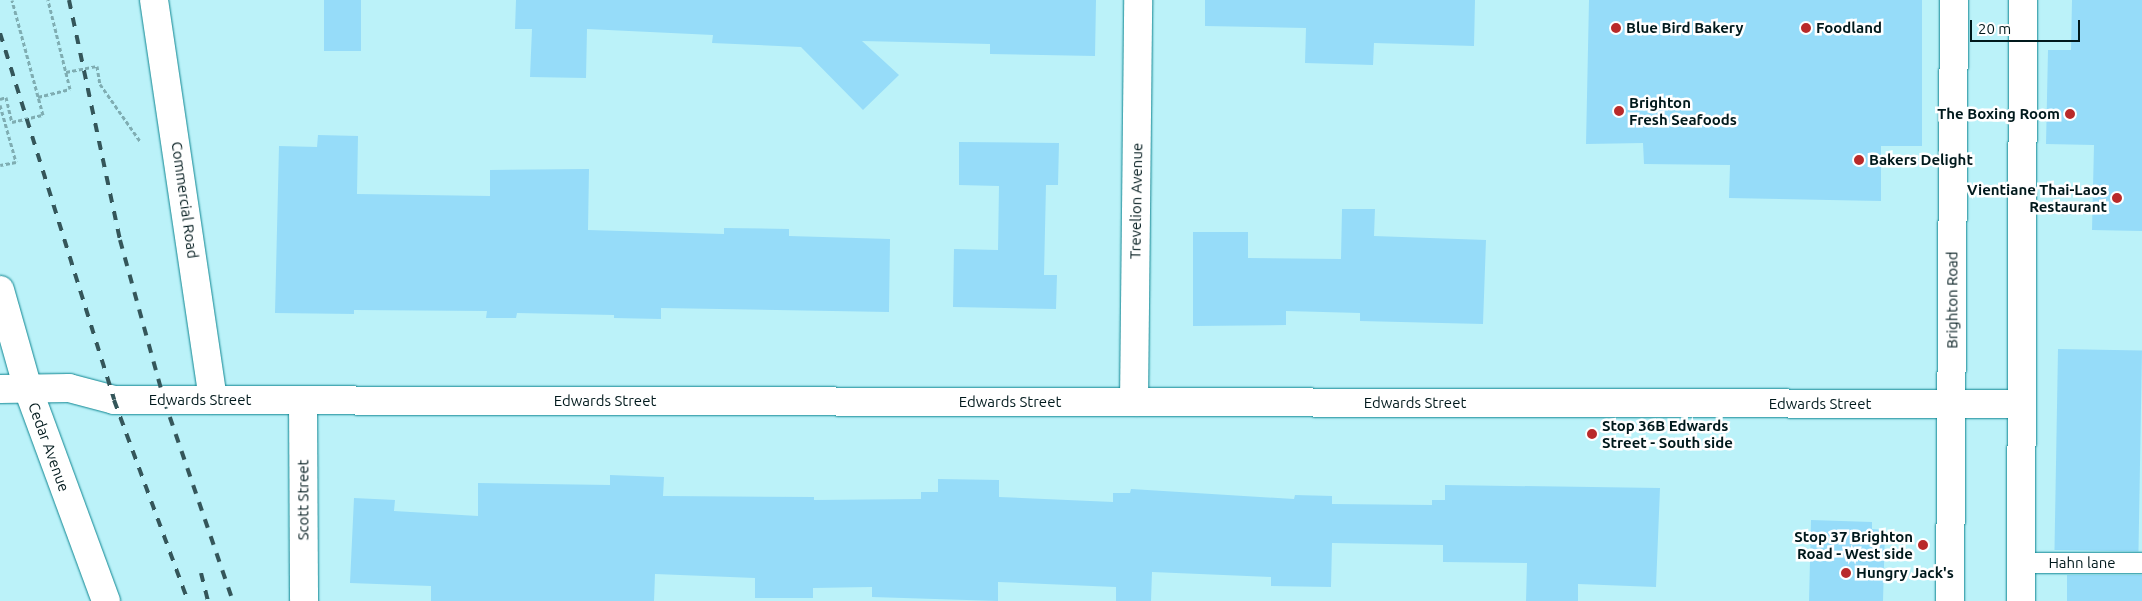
<!DOCTYPE html>
<html>
<head>
<meta charset="utf-8">
<style>
	body { margin:0 }
	#map { position:relative; width:2142px; height:601px; overflow:hidden; background:#bbf2f9; font-family:Ubuntu,sans-serif }
	div>[style] { position:absolute }
	.building>* { inset:0; background:#96dcf9; transform-origin:0 0 }
	.path>* { height:3px; margin-top:-1.5px; transform-origin:0; background:repeating-linear-gradient(90deg,#7fadb2 0 4px,transparent 0 6.5px) }
	.roads { filter:drop-shadow(0 0 1px #0d8591) drop-shadow(0 0 1px #0d8591) }
	.lane>* { height:20px; margin:-10px; padding:0 10px; transform-origin:10px; border-radius:10px; background:#fff }
	.street>* { height:28px; margin:-14px; padding:0 14px; transform-origin:14px; border-radius:14px; background:#fff }
	.secondary>* { height:28px; margin:-14px; padding:0 14px; transform-origin:14px; border-radius:14px; background:#fff }
	.primary>* { height:28px; margin:-14px; padding:0 14px; transform-origin:14px; border-radius:14px; background:#fff }
	.rail>* { height:4px; margin-top:-2px; transform-origin:0; background:repeating-linear-gradient(90deg,#34565a 0 9px,transparent 0 18px) }
	.dots>* { width:14px; height:14px; translate:-50% -50%; box-sizing:border-box; border:2px solid #fff; border-radius:50% }
	span { translate:-50% -50%; white-space:nowrap; text-align:center; line-height:1.15; -webkit-text-stroke:5px #fff; paint-order:stroke }
	.poi-label { font-size:15px; color:#00191c; font-weight:700 }
	.left { translate:0 -50%; text-align:left }
	.right { translate:-100% -50%; text-align:right }
	.street-label { font-size:15px; color:#00191c }
	.scale { position:absolute; left:1970px; top:20px; width:110px; height:22px; box-sizing:border-box; border:2px solid #00191c; border-top:0; padding-left:6px; font-size:15px; line-height:18px; white-space:nowrap; color:#00191c; -webkit-text-stroke:4px #fff; paint-order:stroke }
</style>
</head>
<body>
<div id="map">
	<div class="building">
		<i style="left:324px;top:0;width:37px;height:51px"></i>
		<i style="clip-path:polygon(516px 0,1096px 0,1095px 56px,990px 54px,990px 44px,862px 41px,899px 75px,863px 110px,801px 47px,712px 43px,713px 35px,587px 29px,586px 78px,530px 77px,532px 29px,515px 29px)"></i>
		<i style="clip-path:polygon(1205px 0,1475px 0,1474px 46px,1374px 43px,1373px 65px,1305px 63px,1306px 28px,1205px 26px)"></i>
		<i style="clip-path:polygon(1589px 0,1922px 0,1922px 146px,1881px 146px,1881px 201px,1729px 198px,1730px 165px,1644px 164px,1643px 143px,1586px 144px)"></i>
		<i style="clip-path:polygon(2072px 0,2142px 0,2142px 231px,2092px 230px,2094px 145px,2046px 144px,2048px 50px,2071px 50px)"></i>
		<i style="clip-path:polygon(318px 135px,358px 136px,357px 194px,490px 196px,490px 170px,589px 169px,588px 230px,724px 234px,724px 228px,789px 229px,789px 236px,890px 239px,889px 312px,661px 308px,661px 319px,614px 318px,614px 315px,517px 313px,516px 318px,486px 318px,487px 311px,354px 310px,354px 314px,275px 313px,279px 146px,317px 147px)"></i>
		<i style="clip-path:polygon(959px 142px,1059px 143px,1058px 185px,1046px 185px,1044px 275px,1057px 275px,1056px 309px,953px 307px,954px 249px,998px 250px,999px 186px,959px 185px)"></i>
		<i style="clip-path:polygon(1342px 209px,1375px 209px,1374px 236px,1486px 240px,1483px 324px,1360px 321px,1360px 313px,1286px 311px,1286px 325px,1193px 326px,1193px 232px,1248px 232px,1248px 258px,1341px 259px)"></i>
		<i style="left:2058px;top:349px;width:84px;height:201px;rotate:1deg"></i>
		<i style="clip-path:polygon(610px 475px,664px 477px,663px 496px,814px 497px,814px 500px,921px 499px,921px 492px,938px 492px,938px 479px,999px 480px,999px 497px,1113px 502px,1113px 493px,1130px 493px,1131px 489px,1294px 499px,1295px 495px,1332px 496px,1332px 504px,1432px 505px,1432px 500px,1445px 500px,1445px 485px,1660px 488px,1656px 587px,1578px 584px,1578px 601px,1526px 601px,1527px 563px,1443px 562px,1443px 545px,1332px 543px,1331px 587px,1271px 586px,1271px 577px,1152px 572px,1151px 601px,1116px 601px,1116px 587px,998px 582px,998px 601px,872px 597px,872px 587px,813px 588px,813px 598px,755px 598px,755px 578px,655px 574px,654px 601px,431px 601px,431px 586px,350px 583px,354px 498px,395px 500px,394px 511px,478px 516px,478px 483px,610px 485px)"></i>
		<i style="clip-path:polygon(1811px 520px,1872px 522px,1872px 529px,1885px 530px,1883px 601px,1809px 601px)"></i>
		<i style="left:2067px;top:575px;width:75px;height:26px"></i>
	</div>
	<div class="path">
		<i style="left:66px;top:72px;width:32px;rotate:-11deg"></i>
		<i style="left:97px;top:66px;width:18px;rotate:81deg"></i>
		<i style="left:100px;top:84px;width:70px;rotate:54.9deg"></i>
		<i style="left:38px;top:97px;width:33px;rotate:-14deg"></i>
		<i style="left:70px;top:89px;width:92px;rotate:-103.9deg"></i>
		<i style="left:0;top:99px;width:6px;rotate:-18deg"></i>
		<i style="left:6px;top:97px;width:26px;rotate:77deg"></i>
		<i style="left:12px;top:122px;width:32px;rotate:-13deg"></i>
		<i style="left:43px;top:115px;width:119px;rotate:-105.1deg"></i>
		<i style="left:0;top:105px;width:59px;rotate:74.3deg"></i>
		<i style="left:16px;top:162px;width:16px;rotate:169deg"></i>
	</div>
	<div class="roads">
		<div class="lane">
			<i style="left:2021px;top:563px;width:121px"></i>
		</div>
		<div class="street">
			<i style="left:154px;top:0;width:404px;rotate:81.6deg"></i>
			<i style="left:0;top:389px;width:69px;rotate:-0.8deg"></i>
			<i style="left:69px;top:388px;width:47px;rotate:14.9deg"></i>
			<i style="left:114px;top:400px;width:1908px;rotate:0.12deg"></i>
			<i style="left:28px;top:389px;width:226px;rotate:69.8deg"></i>
			<i style="left:303px;top:400px;width:201px;rotate:89.7deg"></i>
			<i style="left:1134px;top:402px;width:402px;rotate:-89.4deg"></i>
		</div>
		<div class="secondary">
			<i style="left:0;top:290px;width:103px;rotate:74.2deg"></i>
		</div>
		<div class="primary">
			<i style="left:1950px;top:601px;width:601px;rotate:-89.62deg"></i>
			<i style="left:2021px;top:601px;width:601px;rotate:-89.81deg"></i>
		</div>
	</div>
	<div class="rail">
		<i style="left:69px;top:0;width:245px;rotate:78deg"></i>
		<i style="left:120px;top:240px;width:166px;rotate:74.6deg"></i>
		<i style="left:164px;top:400px;width:213px;rotate:71.1deg"></i>
		<i style="left:0;top:33px;width:384px;rotate:72.7deg"></i>
		<i style="left:114px;top:400px;width:214px;rotate:69.8deg"></i>
		<i style="left:201px;top:573px;width:29px;rotate:76deg"></i>
	</div>
	<div class="dots">
		<i style="left:1616px;top:28px;background:#b92a2a"></i>
		<i style="left:1806px;top:28px;background:#b92a2a"></i>
		<i style="left:1619px;top:111px;background:#b92a2a"></i>
		<i style="left:2070px;top:114px;background:#b92a2a"></i>
		<i style="left:1859px;top:160px;background:#b92a2a"></i>
		<i style="left:2117px;top:198px;background:#b92a2a"></i>
		<i style="left:1592px;top:434px;background:#b92a2a"></i>
		<i style="left:1923px;top:545px;background:#b92a2a"></i>
		<i style="left:1846px;top:573px;background:#b92a2a"></i>
	</div>
	<div class="poi-label">
		<span class="left" style="left:1626px;top:28px">Blue Bird Bakery</span>
		<span class="left" style="left:1816px;top:28px">Foodland</span>
		<span class="left" style="left:1629px;top:111px">Brighton<br>Fresh Seafoods</span>
		<span class="right" style="left:2060px;top:114px">The Boxing Room</span>
		<span class="left" style="left:1869px;top:160px">Bakers Delight</span>
		<span class="right" style="left:2107px;top:198px">Vientiane Thai-Laos<br>Restaurant</span>
		<span class="left" style="left:1602px;top:434px">Stop 36B Edwards<br>Street - South side</span>
		<span class="right" style="left:1913px;top:545px">Stop 37 Brighton<br>Road - West side</span>
		<span class="left" style="left:1856px;top:573px">Hungry Jack's</span>
	</div>
	<div class="street-label">
		<span style="left:185px;top:200px;rotate:82deg">Commercial Road</span>
		<span style="left:1136px;top:201px;rotate:-89deg">Trevelion Avenue</span>
		<span style="left:1952px;top:300px;rotate:-90deg">Brighton Road</span>
		<span style="left:200px;top:400px">Edwards Street</span>
		<span style="left:605px;top:401px">Edwards Street</span>
		<span style="left:1010px;top:402px">Edwards Street</span>
		<span style="left:1415px;top:403px">Edwards Street</span>
		<span style="left:1820px;top:404px">Edwards Street</span>
		<span style="left:49px;top:447px;rotate:70deg">Cedar Avenue</span>
		<span style="left:303px;top:500px;rotate:-90deg">Scott Street</span>
		<span style="left:2082px;top:563px">Hahn lane</span>
	</div>
	<div class="scale">20 m</div>
</div>
</body>
</html>
